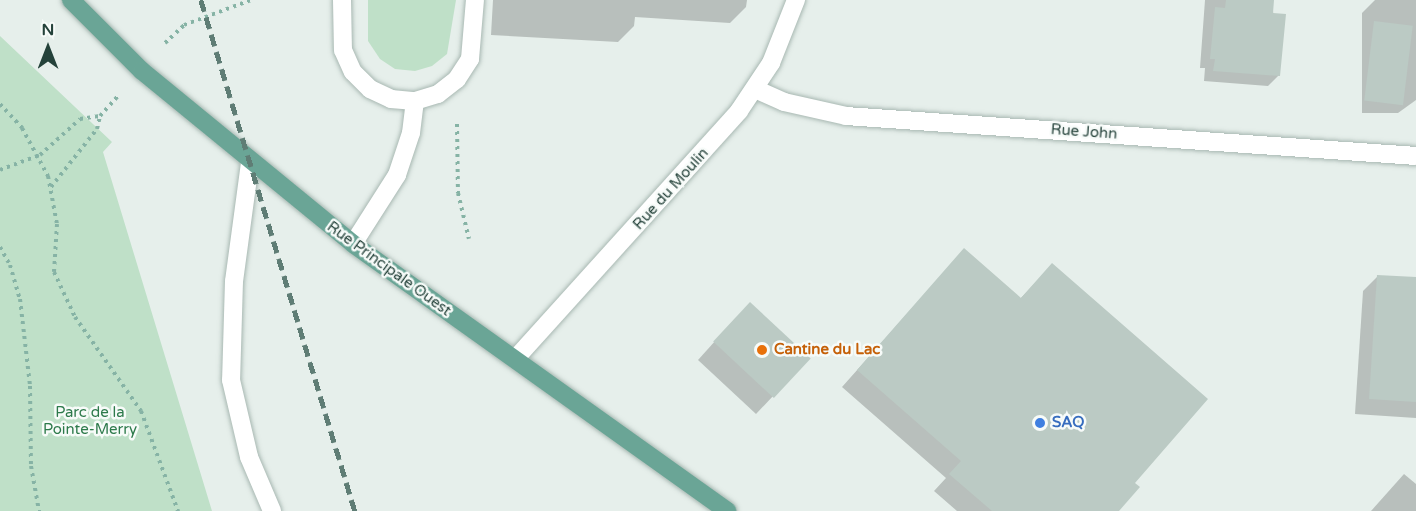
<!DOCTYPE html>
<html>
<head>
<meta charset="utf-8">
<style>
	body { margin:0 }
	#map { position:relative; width:1416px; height:511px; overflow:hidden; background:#e6efeb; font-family:"Varela Round",sans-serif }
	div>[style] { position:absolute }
	.green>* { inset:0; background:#bfe0c8 }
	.shadow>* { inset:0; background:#0003 }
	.building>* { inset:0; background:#bbcac4; transform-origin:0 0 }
	.path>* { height:4px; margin-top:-2px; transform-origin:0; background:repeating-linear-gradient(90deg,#86b3a5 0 3px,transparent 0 7.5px) }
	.roads { filter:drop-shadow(0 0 2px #a8b8b2) drop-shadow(0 0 2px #a8b8b2) }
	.service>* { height:18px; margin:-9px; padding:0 9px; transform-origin:9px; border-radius:9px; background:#fff }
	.minor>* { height:18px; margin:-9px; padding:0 9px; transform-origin:9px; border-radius:9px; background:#fff }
	.tertiary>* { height:18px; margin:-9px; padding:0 9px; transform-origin:9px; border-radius:9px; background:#fff }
	.primary>* { height:18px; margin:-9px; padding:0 9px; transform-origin:9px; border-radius:9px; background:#6aa596 }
	.rail>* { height:4.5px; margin-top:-2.25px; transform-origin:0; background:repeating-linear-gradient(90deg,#5f7d75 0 12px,transparent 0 18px) }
	.dots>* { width:16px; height:16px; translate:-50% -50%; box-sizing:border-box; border:3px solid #f7fbf9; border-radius:50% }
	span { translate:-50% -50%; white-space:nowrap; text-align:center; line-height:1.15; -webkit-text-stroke:5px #f7fbf9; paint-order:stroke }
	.street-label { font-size:15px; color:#24423a }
	.food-label { font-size:15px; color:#c56008; font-weight:700 }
	.left { translate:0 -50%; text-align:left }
	.park-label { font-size:15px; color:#2d7a4b }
	.shop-label { font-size:15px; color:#366cbe; font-weight:700 }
	.north { position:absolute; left:18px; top:18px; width:60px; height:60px; -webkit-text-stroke:4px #f7fbf9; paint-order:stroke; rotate:0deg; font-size:16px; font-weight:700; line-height:24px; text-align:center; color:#24423a }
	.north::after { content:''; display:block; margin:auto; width:21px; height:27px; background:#24423a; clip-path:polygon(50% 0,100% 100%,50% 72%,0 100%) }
</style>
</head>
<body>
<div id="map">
	<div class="green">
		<i style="clip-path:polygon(368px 0,456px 0,447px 54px,432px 66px,415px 71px,395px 69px,380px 59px,368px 41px)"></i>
		<i style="clip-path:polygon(0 36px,112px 142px,103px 152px,212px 511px,0 511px)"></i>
	</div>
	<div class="shadow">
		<i style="clip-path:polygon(493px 0,747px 0,746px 7px,730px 23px,635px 17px,634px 26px,618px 42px,491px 35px)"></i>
		<i style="clip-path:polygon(1205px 0,1272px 0,1279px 75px,1268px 86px,1204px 81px,1205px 68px,1200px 68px)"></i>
		<i style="clip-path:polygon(1375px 0,1416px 0,1416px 100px,1398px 113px,1362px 113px,1362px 13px)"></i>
		<i style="clip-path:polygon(964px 250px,1020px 299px,1052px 265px,1132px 483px,1117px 511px,957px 511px,934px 491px,946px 478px,842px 387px)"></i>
		<i style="clip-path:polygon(1378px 276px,1416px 278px,1416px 418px,1355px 414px,1363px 291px)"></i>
		<i style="clip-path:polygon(734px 320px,809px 358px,756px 414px,698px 360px)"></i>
		<i style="clip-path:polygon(1404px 474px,1416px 484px,1416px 511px,1371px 511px)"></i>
	</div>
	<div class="building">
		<i style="clip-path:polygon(1226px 0,1274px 0,1273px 13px,1286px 14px,1280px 76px,1213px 71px,1215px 59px,1210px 59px,1215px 7px,1225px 8px)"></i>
		<i style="left:1374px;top:21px;width:39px;height:80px;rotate:7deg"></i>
		<i style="clip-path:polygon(964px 248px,1021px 298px,1052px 263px,1208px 399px,1135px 483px,1140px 487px,1119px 511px,992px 511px,949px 474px,961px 461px,857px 370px)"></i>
		<i style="clip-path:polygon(1377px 275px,1416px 277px,1416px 402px,1369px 399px)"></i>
		<i style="left:750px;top:302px;width:83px;height:54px;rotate:43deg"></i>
	</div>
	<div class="path">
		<i style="left:165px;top:43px;width:26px;rotate:-43deg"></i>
		<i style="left:184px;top:25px;width:72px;rotate:-20.5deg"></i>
		<i style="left:0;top:104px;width:33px;rotate:47deg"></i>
		<i style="left:22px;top:128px;width:55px;rotate:61.6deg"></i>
		<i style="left:48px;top:176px;width:49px;rotate:79.4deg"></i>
		<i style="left:57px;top:224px;width:48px;rotate:93.6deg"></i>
		<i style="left:54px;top:272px;width:50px;rotate:65deg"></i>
		<i style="left:75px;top:317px;width:115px;rotate:54.9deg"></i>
		<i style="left:141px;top:411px;width:107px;rotate:69.7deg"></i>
		<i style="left:457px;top:124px;width:69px;rotate:89.2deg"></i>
		<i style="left:458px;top:193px;width:47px;rotate:76.6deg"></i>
		<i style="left:0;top:170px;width:43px;rotate:-20.6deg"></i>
		<i style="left:40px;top:155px;width:54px;rotate:-42deg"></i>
		<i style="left:80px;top:119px;width:20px;rotate:-9deg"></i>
		<i style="left:51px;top:187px;width:74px;rotate:-51.6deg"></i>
		<i style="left:97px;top:129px;width:13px;rotate:-77deg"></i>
		<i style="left:100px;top:116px;width:27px;rotate:-48deg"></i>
		<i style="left:0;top:247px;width:21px;rotate:61deg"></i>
		<i style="left:10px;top:265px;width:35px;rotate:74deg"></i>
		<i style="left:20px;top:299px;width:88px;rotate:83.4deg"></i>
		<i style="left:30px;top:386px;width:80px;rotate:89.3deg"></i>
		<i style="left:31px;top:466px;width:46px;rotate:79.9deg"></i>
	</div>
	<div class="roads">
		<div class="service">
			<i style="left:342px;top:0;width:50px;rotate:88.9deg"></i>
			<i style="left:343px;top:50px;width:24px;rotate:66deg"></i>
			<i style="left:353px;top:72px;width:24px;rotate:45deg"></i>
			<i style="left:370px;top:89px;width:23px;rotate:25deg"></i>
			<i style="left:391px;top:99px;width:24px;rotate:5deg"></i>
			<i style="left:415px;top:101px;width:24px;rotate:-17deg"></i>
			<i style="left:438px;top:94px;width:24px;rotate:-38deg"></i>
			<i style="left:457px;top:79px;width:24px;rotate:-57deg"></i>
			<i style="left:470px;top:59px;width:59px;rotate:-85.2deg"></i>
			<i style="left:250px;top:163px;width:119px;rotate:97.7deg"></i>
			<i style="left:234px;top:281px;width:99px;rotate:91.7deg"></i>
			<i style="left:231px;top:380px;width:79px;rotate:76.8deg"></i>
			<i style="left:249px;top:457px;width:59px;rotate:66.9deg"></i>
			<i style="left:353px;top:244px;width:82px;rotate:-57.5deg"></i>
			<i style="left:397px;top:175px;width:44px;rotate:-71.6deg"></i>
			<i style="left:411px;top:133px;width:32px;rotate:-83deg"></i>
		</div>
		<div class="minor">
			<i style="left:755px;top:89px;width:32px;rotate:24deg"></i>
			<i style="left:784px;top:102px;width:64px;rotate:12.7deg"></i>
			<i style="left:846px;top:116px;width:571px;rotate:4.01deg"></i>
		</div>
		<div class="tertiary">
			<i style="left:516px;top:358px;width:333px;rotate:-47.9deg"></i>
			<i style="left:739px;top:111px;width:58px;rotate:-56.3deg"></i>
			<i style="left:771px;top:63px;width:68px;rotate:-68.4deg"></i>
		</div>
		<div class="primary">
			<i style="left:71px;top:0;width:100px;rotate:45deg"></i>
			<i style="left:142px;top:71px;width:273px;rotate:39.3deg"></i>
			<i style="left:353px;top:244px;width:460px;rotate:35.5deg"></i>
		</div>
	</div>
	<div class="rail">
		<i style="left:201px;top:0;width:534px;rotate:73.23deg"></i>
	</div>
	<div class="dots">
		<i style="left:762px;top:350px;background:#e8710a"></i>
		<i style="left:1040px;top:423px;background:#3f7fe0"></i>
	</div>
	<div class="street-label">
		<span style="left:1084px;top:132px;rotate:4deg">Rue John</span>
		<span style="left:671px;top:189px;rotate:-48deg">Rue du Moulin</span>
		<span style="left:389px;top:269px;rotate:36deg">Rue Principale Ouest</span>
	</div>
	<div class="food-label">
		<span class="left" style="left:774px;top:350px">Cantine du Lac</span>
	</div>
	<div class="park-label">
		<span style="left:90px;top:421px">Parc de la<br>Pointe-Merry</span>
	</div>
	<div class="shop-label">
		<span class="left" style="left:1052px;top:423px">SAQ</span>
	</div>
	<div class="north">N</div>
</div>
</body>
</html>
